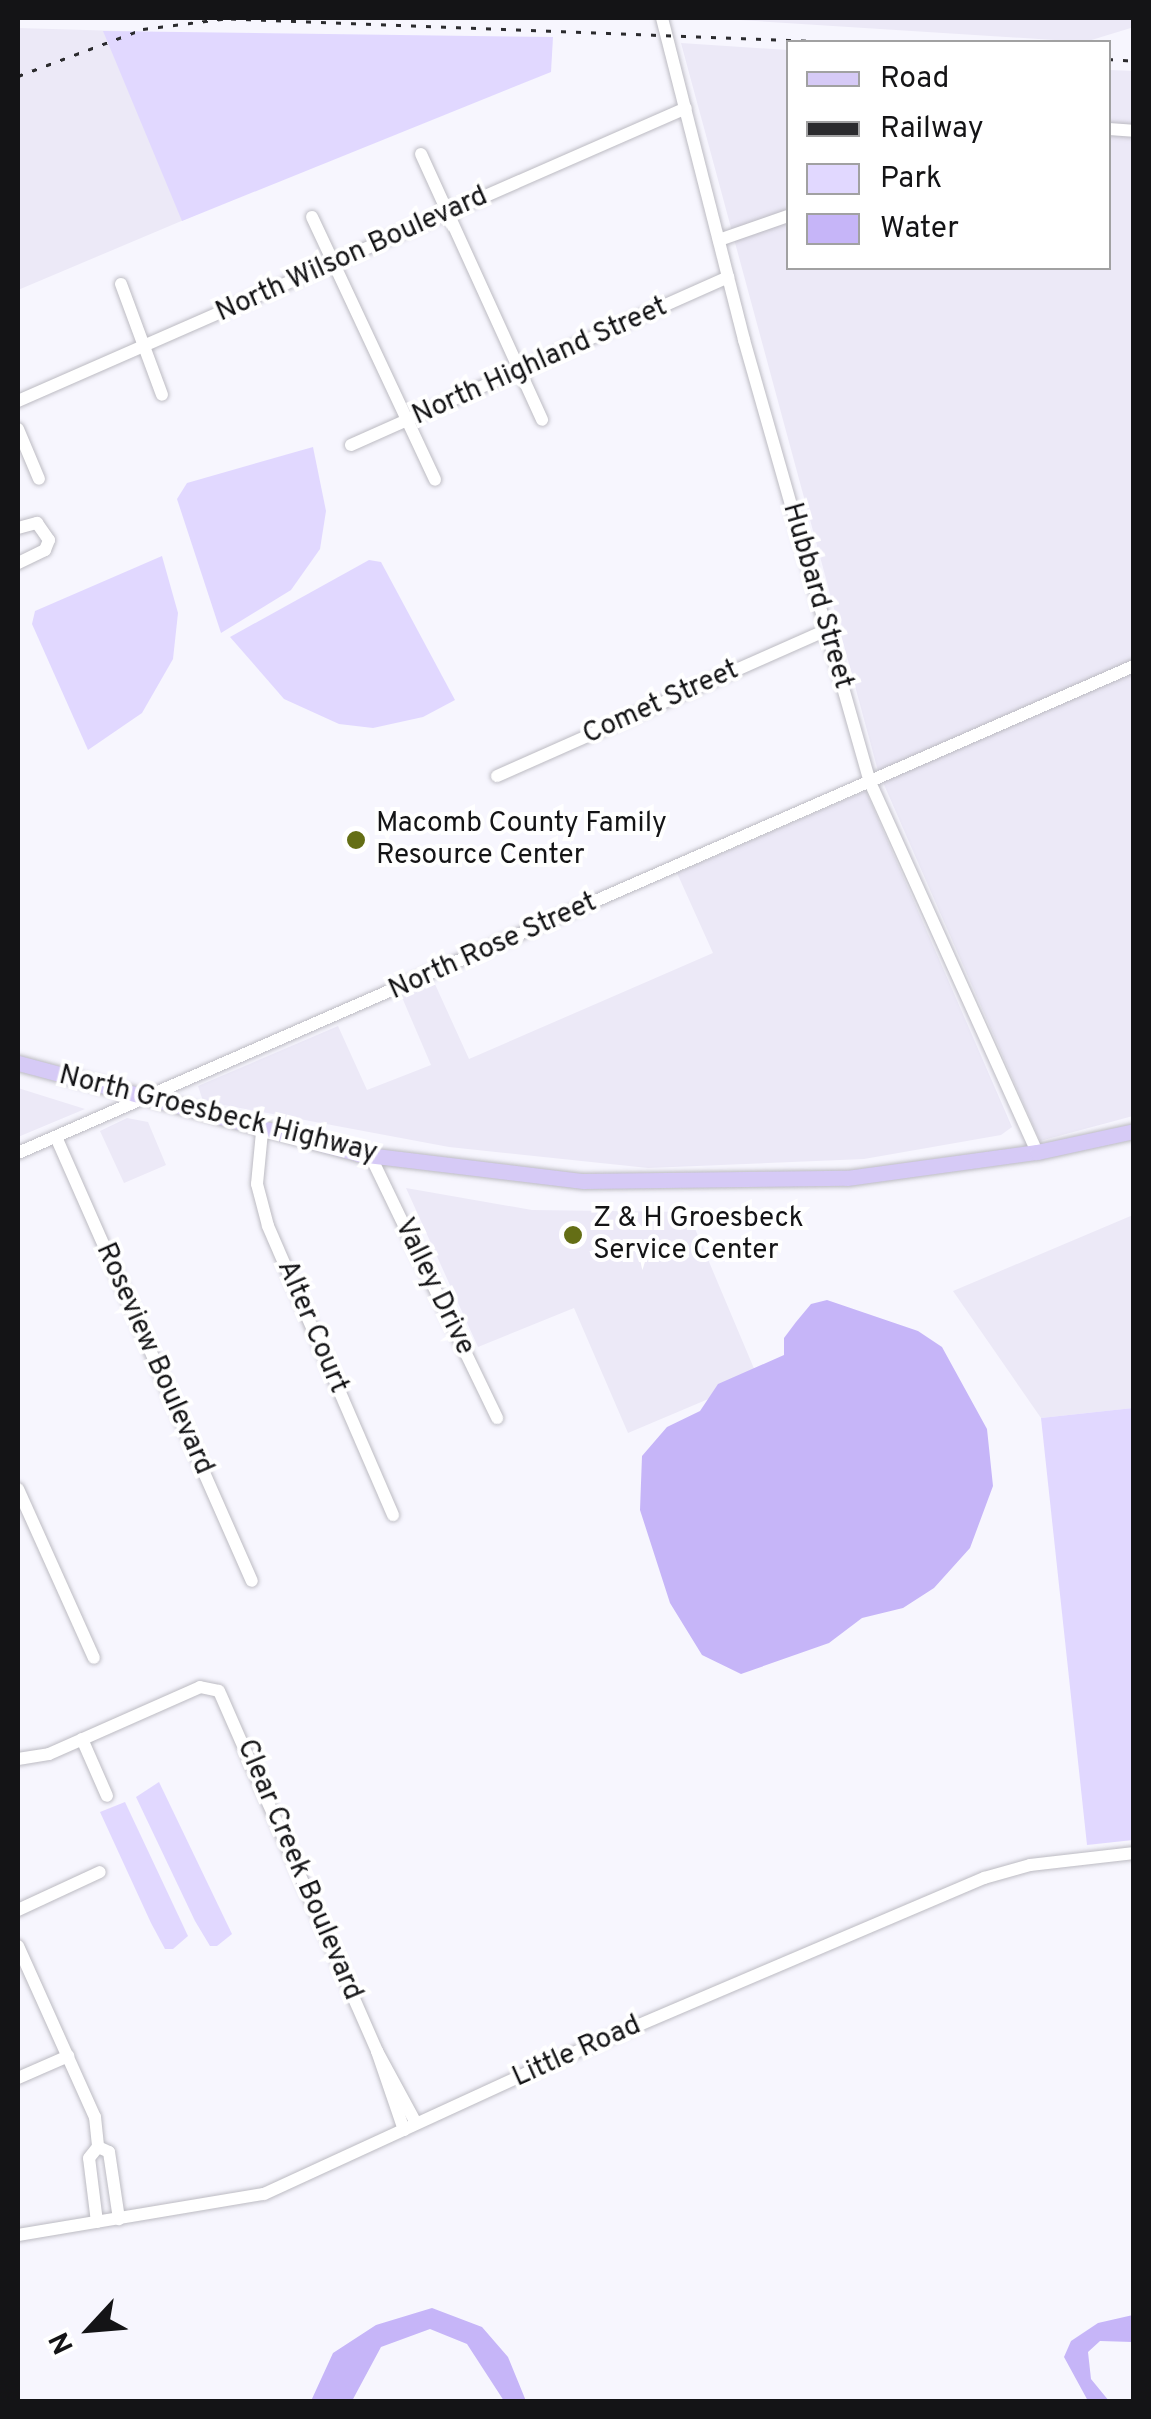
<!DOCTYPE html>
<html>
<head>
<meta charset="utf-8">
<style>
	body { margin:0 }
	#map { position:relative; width:1151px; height:2419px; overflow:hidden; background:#f7f6fe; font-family:Overpass,sans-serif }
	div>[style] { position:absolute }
	.built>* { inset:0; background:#ece9f7 }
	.green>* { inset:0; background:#e1d8ff }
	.water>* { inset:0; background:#c6b5f8 }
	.roads { filter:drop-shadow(0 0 2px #bcbbc2) drop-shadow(0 0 2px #bcbbc2) }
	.minor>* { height:12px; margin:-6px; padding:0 6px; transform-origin:6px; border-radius:6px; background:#fff }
	.major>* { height:15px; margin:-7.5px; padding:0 7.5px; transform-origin:7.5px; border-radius:7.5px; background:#d6caf6 }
	.rail>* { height:2.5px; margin-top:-1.25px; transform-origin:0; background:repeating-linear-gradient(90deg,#2b2b2e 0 5px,transparent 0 15px) }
	.dots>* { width:28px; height:28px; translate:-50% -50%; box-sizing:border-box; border:5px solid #fff; border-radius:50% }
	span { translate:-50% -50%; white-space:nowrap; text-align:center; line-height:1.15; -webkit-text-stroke:8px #fff; paint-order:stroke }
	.street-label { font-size:28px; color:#141416 }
	.poi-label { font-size:28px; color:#141416 }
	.left { translate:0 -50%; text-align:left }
	.frame { position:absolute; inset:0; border:20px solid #141416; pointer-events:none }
	.legend { position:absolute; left:786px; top:40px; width:325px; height:230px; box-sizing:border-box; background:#fff; border:2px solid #a1a1a2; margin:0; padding:12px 18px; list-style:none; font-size:30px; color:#141416 }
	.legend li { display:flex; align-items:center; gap:20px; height:50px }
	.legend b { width:50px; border:2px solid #a1a1a2 }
	.north { position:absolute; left:40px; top:2279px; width:100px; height:100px; -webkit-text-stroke:8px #fff; paint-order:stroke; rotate:244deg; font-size:28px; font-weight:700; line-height:40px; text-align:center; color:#141416 }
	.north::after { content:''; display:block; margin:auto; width:35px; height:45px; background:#141416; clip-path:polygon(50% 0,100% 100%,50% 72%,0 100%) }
</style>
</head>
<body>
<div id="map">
	<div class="built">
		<i style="clip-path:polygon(707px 18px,1133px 18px,1134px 27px,1085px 42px)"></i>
		<i style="clip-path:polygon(18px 28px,189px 33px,257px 189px,18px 290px)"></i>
		<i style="clip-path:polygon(681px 43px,788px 50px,788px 268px,1108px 268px,1109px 70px,1133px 71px,1133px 1116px,1040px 1141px,878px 771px)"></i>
		<i style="clip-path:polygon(866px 791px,1012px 1127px,1001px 1135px,864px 1159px,648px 1168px,449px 1147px,203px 1101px,198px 1086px,338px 1026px,367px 1090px,431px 1065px,401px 995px,434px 982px,469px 1059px,713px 953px,677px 873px)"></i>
		<i style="clip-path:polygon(18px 1088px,85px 1109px,18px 1137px)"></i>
		<i style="clip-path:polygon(127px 1118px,148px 1122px,166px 1165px,124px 1183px,100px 1131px)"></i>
		<i style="clip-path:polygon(406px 1188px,532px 1210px,688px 1212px,758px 1378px,628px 1433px,574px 1308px,478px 1347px)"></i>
		<i style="clip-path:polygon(1133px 1215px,1133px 1408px,1041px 1418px,953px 1291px)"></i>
	</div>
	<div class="green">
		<i style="clip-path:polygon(103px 31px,553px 37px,551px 72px,182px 221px)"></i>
		<i style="clip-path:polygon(313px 447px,326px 511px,320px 549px,291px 590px,221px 633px,177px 499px,187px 483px)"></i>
		<i style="clip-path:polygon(162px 556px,178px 613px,173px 659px,142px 713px,88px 750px,32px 624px,35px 611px)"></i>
		<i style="clip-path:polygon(369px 560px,381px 562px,455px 700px,423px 717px,373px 728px,339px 724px,284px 699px,230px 637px)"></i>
		<i style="clip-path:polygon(1133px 1408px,1133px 1840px,1087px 1845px,1041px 1418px)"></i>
		<i style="clip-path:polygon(159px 1782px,232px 1934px,217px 1946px,210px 1946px,195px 1921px,136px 1797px)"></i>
		<i style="clip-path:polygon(125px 1802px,188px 1936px,173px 1949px,165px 1949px,151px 1923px,100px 1812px)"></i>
	</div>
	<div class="water">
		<i style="clip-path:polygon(827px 1300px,918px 1331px,942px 1347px,987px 1429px,993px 1486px,970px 1548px,934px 1588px,903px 1608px,862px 1618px,829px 1643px,741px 1674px,702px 1655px,670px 1603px,640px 1510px,642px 1456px,667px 1427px,700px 1411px,718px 1384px,784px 1355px,784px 1338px,796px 1322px,811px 1304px)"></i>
		<i style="clip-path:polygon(432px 2308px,482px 2327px,508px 2357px,526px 2401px,504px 2401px,467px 2344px,430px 2329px,381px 2347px,352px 2401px,311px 2401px,333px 2353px,376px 2325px)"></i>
		<i style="clip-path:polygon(1133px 2315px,1133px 2342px,1100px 2341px,1088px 2352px,1091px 2379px,1109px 2401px,1088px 2401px,1064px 2357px,1071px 2341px,1098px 2323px)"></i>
	</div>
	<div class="roads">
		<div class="minor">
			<i style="left:662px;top:18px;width:332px;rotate:75.7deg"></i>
			<i style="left:744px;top:340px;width:457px;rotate:74.1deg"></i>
			<i style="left:869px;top:780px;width:408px;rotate:65.7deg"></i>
			<i style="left:1108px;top:129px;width:26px;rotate:4deg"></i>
			<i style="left:421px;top:154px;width:292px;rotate:65.5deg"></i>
			<i style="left:312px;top:217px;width:290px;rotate:64.9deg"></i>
			<i style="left:719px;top:240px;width:73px;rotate:-19.2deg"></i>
			<i style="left:121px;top:284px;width:118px;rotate:69.7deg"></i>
			<i style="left:18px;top:401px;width:729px;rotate:-23.68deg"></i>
			<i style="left:18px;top:429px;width:54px;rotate:67.2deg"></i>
			<i style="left:351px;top:445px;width:413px;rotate:-24deg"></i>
			<i style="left:18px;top:528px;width:20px;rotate:-15deg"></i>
			<i style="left:37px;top:523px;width:21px;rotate:55deg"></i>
			<i style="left:49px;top:540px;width:11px;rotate:112deg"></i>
			<i style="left:45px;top:550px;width:30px;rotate:154deg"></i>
			<i style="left:497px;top:776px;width:360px;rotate:-23.9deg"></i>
			<i style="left:262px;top:1132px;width:52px;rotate:95.5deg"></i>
			<i style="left:257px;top:1184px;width:43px;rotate:75.3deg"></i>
			<i style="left:268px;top:1226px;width:315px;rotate:66.6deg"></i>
			<i style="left:56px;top:1137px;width:485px;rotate:66.2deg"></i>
			<i style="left:18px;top:1153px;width:1218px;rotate:-23.58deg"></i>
			<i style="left:371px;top:1157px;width:290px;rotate:64.2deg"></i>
			<i style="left:18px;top:1489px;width:185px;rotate:65.8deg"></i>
			<i style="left:82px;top:1739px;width:62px;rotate:66.3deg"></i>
			<i style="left:18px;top:1759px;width:31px;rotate:-9deg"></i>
			<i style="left:49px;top:1754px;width:165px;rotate:-23.9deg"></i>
			<i style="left:200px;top:1687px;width:19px;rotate:12deg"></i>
			<i style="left:219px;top:1691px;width:393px;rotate:66.3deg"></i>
			<i style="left:18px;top:1910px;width:90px;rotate:-24.9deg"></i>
			<i style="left:18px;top:1946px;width:188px;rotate:65.8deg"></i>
			<i style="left:95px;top:2117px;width:30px;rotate:84deg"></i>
			<i style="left:18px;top:2078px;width:55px;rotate:-23.7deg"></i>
			<i style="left:404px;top:2130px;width:83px;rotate:-108.9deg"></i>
			<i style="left:377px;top:2051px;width:82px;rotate:61.6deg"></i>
			<i style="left:97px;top:2222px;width:64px;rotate:-97.1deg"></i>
			<i style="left:89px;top:2158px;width:14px;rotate:-51deg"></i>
			<i style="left:98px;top:2147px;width:12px;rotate:24deg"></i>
			<i style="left:109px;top:2152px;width:68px;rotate:81.5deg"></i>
			<i style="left:18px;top:2235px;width:249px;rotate:-9.5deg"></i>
			<i style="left:264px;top:2194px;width:292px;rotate:-24.7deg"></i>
			<i style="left:529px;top:2072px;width:495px;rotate:-23.1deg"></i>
			<i style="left:984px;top:1878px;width:48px;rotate:-15.8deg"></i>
			<i style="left:1030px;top:1865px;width:105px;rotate:-6.6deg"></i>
		</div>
		<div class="major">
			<i style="left:18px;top:1063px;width:353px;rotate:14.9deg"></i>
			<i style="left:359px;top:1154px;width:226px;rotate:6.9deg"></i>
			<i style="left:583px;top:1181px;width:264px;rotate:-0.7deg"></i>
			<i style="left:847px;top:1178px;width:192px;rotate:-7.8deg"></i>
			<i style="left:1037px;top:1152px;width:99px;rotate:-12.2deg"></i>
		</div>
	</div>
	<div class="rail">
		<i style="left:216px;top:18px;width:626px;rotate:2.2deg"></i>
		<i style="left:1108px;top:59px;width:26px;rotate:4deg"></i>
		<i style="left:18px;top:76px;width:134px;rotate:-20.6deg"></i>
		<i style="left:143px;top:29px;width:87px;rotate:-7.3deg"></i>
	</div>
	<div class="dots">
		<i style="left:356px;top:840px;background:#646e15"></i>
		<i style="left:573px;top:1235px;background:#646e15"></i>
	</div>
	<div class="street-label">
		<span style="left:352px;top:255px;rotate:-24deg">North Wilson Boulevard</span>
		<span style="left:540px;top:362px;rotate:-24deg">North Highland Street</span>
		<span style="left:817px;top:596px;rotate:74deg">Hubbard Street</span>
		<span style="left:661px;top:703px;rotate:-24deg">Comet Street</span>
		<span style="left:493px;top:947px;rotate:-24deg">North Rose Street</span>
		<span style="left:218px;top:1115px;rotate:14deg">North Groesbeck Highway</span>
		<span style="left:434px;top:1287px;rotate:64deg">Valley Drive</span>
		<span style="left:312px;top:1327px;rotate:67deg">Alter Court</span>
		<span style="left:154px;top:1359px;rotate:66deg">Roseview Boulevard</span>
		<span style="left:299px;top:1870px;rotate:67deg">Clear Creek Boulevard</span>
		<span style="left:577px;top:2052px;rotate:-24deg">Little Road</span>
	</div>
	<div class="poi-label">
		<span class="left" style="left:376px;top:840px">Macomb County Family<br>Resource Center</span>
		<span class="left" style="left:593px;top:1235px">Z &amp; H Groesbeck<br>Service Center</span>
	</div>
	<div class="frame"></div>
	<ul class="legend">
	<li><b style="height:12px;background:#d6caf6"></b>Road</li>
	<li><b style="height:12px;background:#2b2b2e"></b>Railway</li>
	<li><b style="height:28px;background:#e1d8ff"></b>Park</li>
	<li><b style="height:28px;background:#c6b5f8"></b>Water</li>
	</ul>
	<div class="north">N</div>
</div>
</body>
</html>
